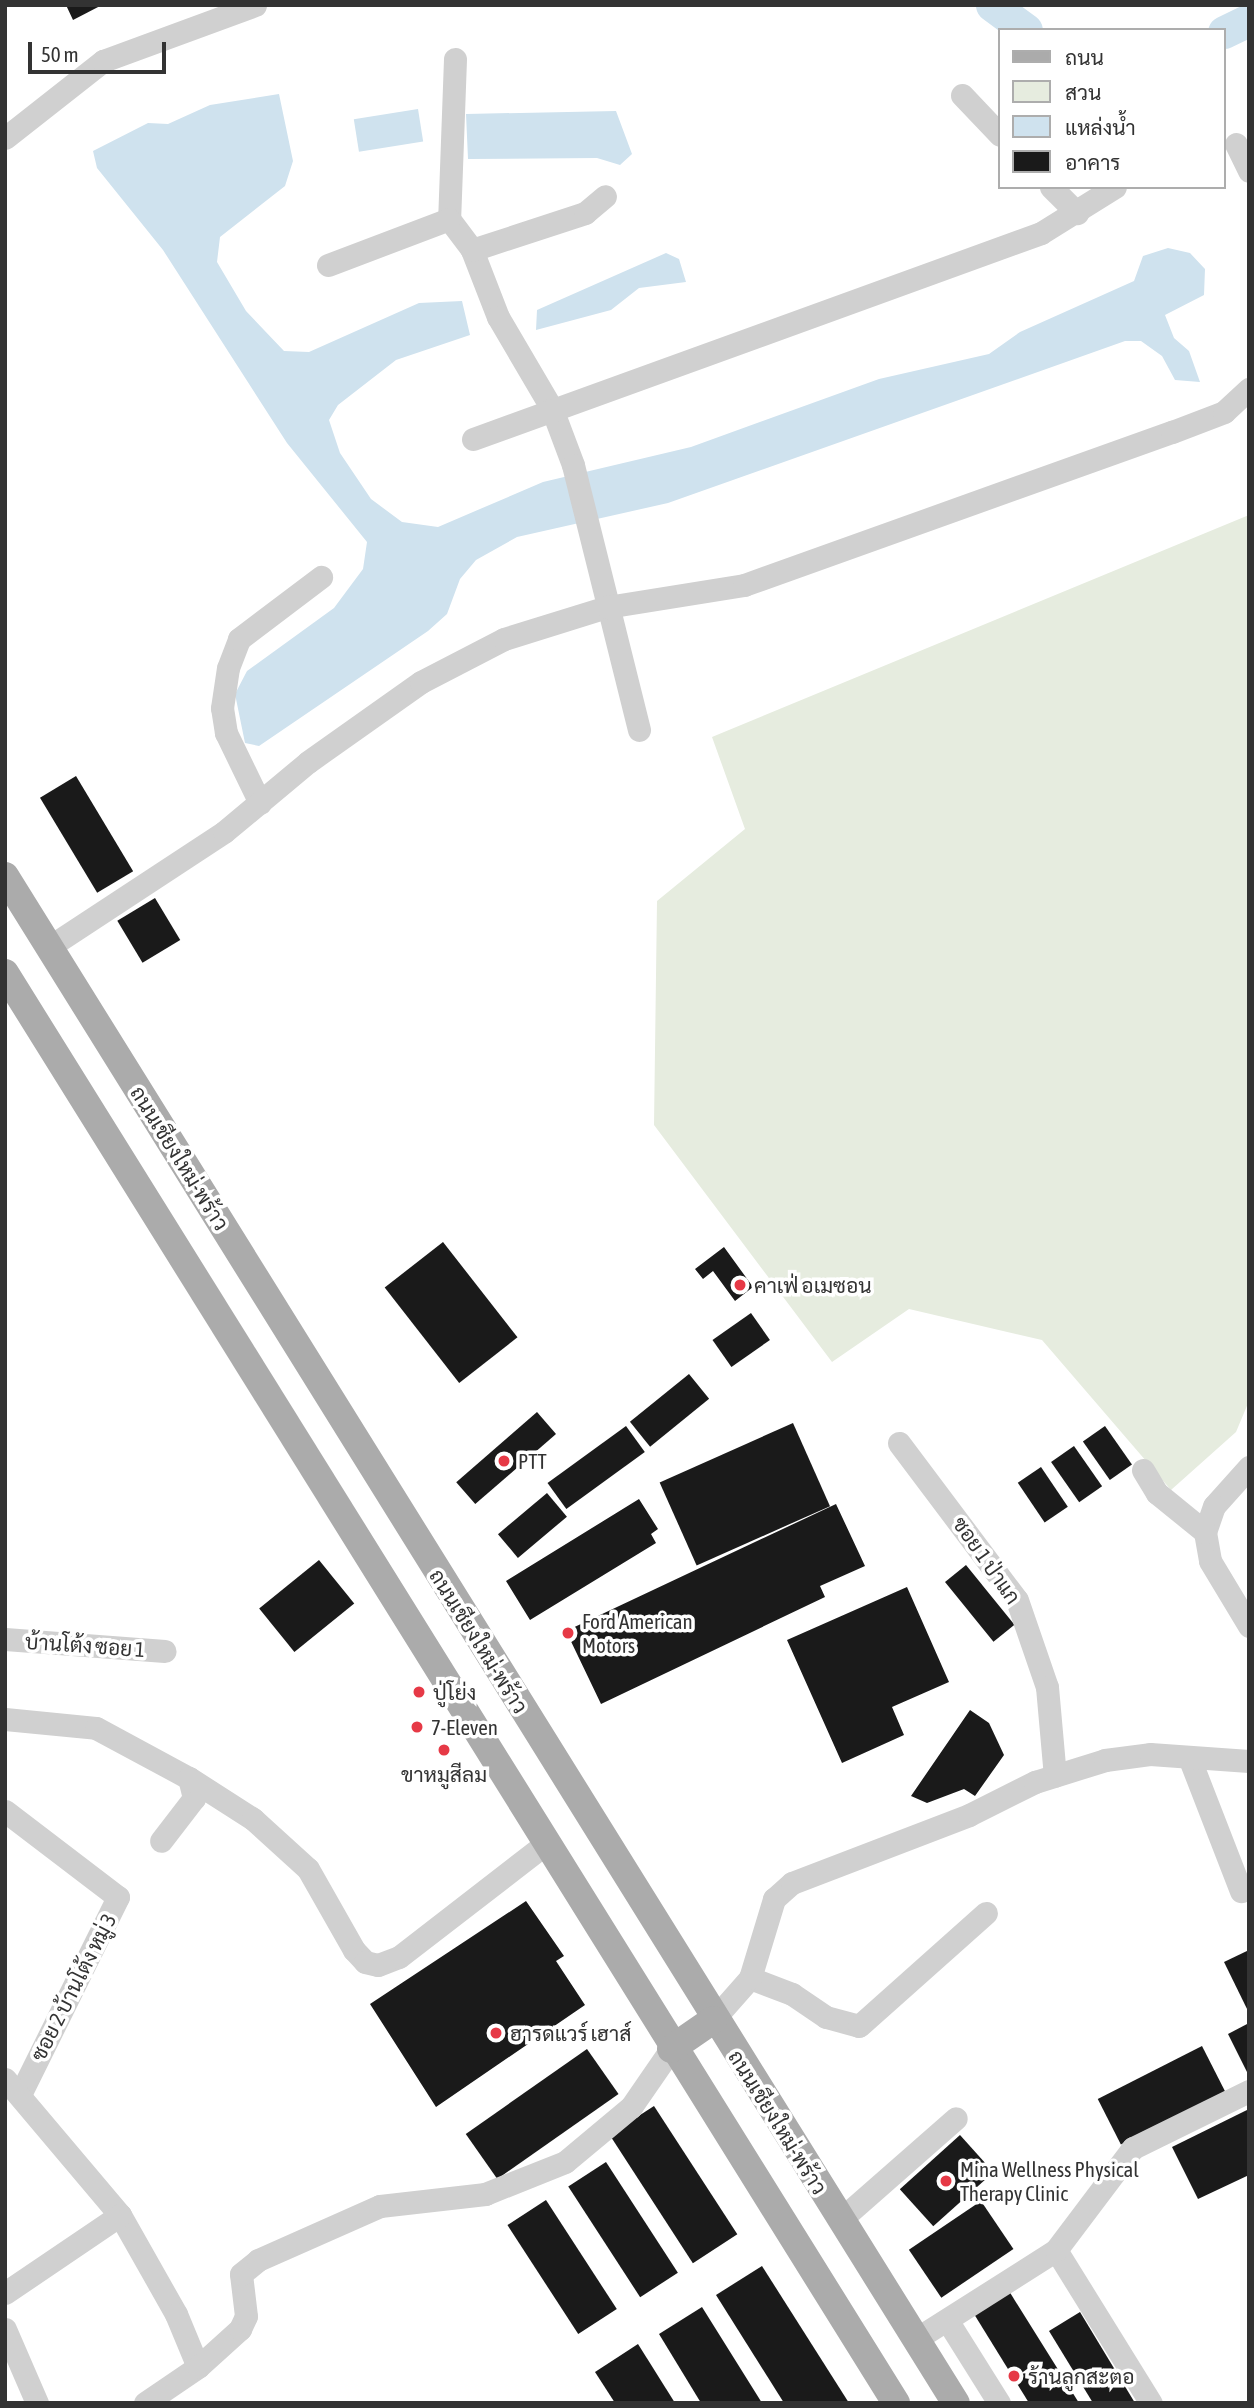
<!DOCTYPE html>
<html>
<head>
<meta charset="utf-8">
<style>
	body { margin:0 }
	#map { position:relative; width:1254px; height:2408px; overflow:hidden; background:#fff; font-family:"Asap Condensed",Sarabun,sans-serif }
	div>[style] { position:absolute }
	.green>* { inset:0; background:#e6ecdf }
	.water>* { inset:0; background:#cfe2ee; transform-origin:0 0 }
	.river>* { height:33px; margin:-16.5px; padding:0 16.5px; transform-origin:16.5px; border-radius:16.5px; background:#cfe2ee }
	.building>* { inset:0; background:#1a1a1a; transform-origin:0 0 }
	.minor>* { height:23px; margin:-11.5px; padding:0 11.5px; transform-origin:11.5px; border-radius:11.5px; background:#d0d0d0 }
	.major>* { height:28px; margin:-14px; padding:0 14px; transform-origin:14px; border-radius:14px; background:#ababab }
	.dots>* { width:19px; height:19px; translate:-50% -50%; box-sizing:border-box; border:4px solid #fff; border-radius:50% }
	span { translate:-50% -50%; white-space:nowrap; text-align:center; line-height:1.15; -webkit-text-stroke:7px #fff; paint-order:stroke }
	.street-label { font-size:21px; color:#333 }
	.poi-label { font-size:21px; color:#333 }
	.left { translate:0 -50%; text-align:left }
	.frame { position:absolute; inset:0; border:7px solid #333; pointer-events:none }
	.legend { position:absolute; left:998px; top:28px; width:228px; height:161px; box-sizing:border-box; background:#fff; border:2px solid #adadad; margin:0; padding:9px 12px; list-style:none; font-size:21px; color:#333 }
	.legend li { display:flex; align-items:center; gap:14px; height:35px }
	.legend b { width:35px; border:2px solid #adadad }
	.scale { position:absolute; left:28px; top:42px; width:138px; height:32px; box-sizing:border-box; border:4px solid #333; border-top:0; padding-left:9px; font-size:21px; line-height:24px; white-space:nowrap; color:#333; -webkit-text-stroke:5px #fff; paint-order:stroke }
</style>
</head>
<body>
<div id="map">
	<div class="green">
		<i style="clip-path:polygon(1249px 515px,1249px 1401px,1236px 1432px,1171px 1490px,1042px 1340px,909px 1309px,832px 1362px,654px 1125px,657px 901px,745px 829px,712px 737px)"></i>
	</div>
	<div class="water">
		<i style="clip-path:polygon(279px 94px,293px 161px,285px 186px,220px 237px,217px 262px,246px 311px,284px 351px,309px 352px,419px 303px,462px 301px,470px 335px,396px 360px,338px 405px,329px 420px,340px 453px,371px 499px,402px 522px,438px 527px,543px 482px,691px 447px,879px 379px,989px 354px,1020px 332px,1134px 281px,1143px 256px,1168px 248px,1190px 253px,1205px 269px,1204px 295px,1165px 315px,1174px 338px,1189px 351px,1200px 382px,1175px 380px,1162px 356px,1141px 341px,1125px 341px,668px 503px,517px 537px,476px 560px,460px 579px,447px 614px,428px 631px,259px 746px,245px 743px,235px 694px,247px 671px,334px 608px,363px 569px,367px 542px,287px 443px,163px 250px,97px 168px,93px 151px,148px 123px,168px 124px,210px 105px)"></i>
		<i style="left:418px;top:109px;width:33px;height:65px;rotate:81deg"></i>
		<i style="clip-path:polygon(616px 111px,632px 154px,620px 165px,597px 158px,468px 159px,466px 114px)"></i>
		<i style="clip-path:polygon(666px 253px,679px 259px,686px 282px,639px 288px,611px 310px,536px 330px,537px 310px)"></i>
	</div>
	<div class="river">
		<i style="left:992px;top:5px;width:42px;rotate:36.3deg"></i>
		<i style="left:1224px;top:32px;width:28px;rotate:-26deg"></i>
	</div>
	<div class="building">
		<i style="clip-path:polygon(66px 5px,102px 5px,73px 20px)"></i>
		<i style="left:76px;top:776px;width:111px;height:42px;rotate:59deg"></i>
		<i style="left:155px;top:898px;width:49px;height:44px;rotate:59deg"></i>
		<i style="left:443px;top:1242px;width:121px;height:74px;rotate:52deg"></i>
		<i style="clip-path:polygon(724px 1247px,753px 1287px,735px 1301px,713px 1271px,703px 1279px,695px 1269px)"></i>
		<i style="left:751px;top:1313px;width:33px;height:47px;rotate:55deg"></i>
		<i style="left:689px;top:1374px;width:32px;height:76px;rotate:51deg"></i>
		<i style="left:537px;top:1412px;width:29px;height:107px;rotate:49deg"></i>
		<i style="left:793px;top:1423px;width:91px;height:146px;rotate:66deg"></i>
		<i style="left:626px;top:1426px;width:32px;height:97px;rotate:54deg"></i>
		<i style="left:1105px;top:1426px;width:47px;height:27px;rotate:55deg"></i>
		<i style="left:1074px;top:1446px;width:49px;height:28px;rotate:55deg"></i>
		<i style="left:1041px;top:1467px;width:48px;height:28px;rotate:56deg"></i>
		<i style="left:547px;top:1493px;width:31px;height:64px;rotate:50deg"></i>
		<i style="clip-path:polygon(639px 1499px,658px 1529px,651px 1534px,656px 1543px,530px 1620px,506px 1581px)"></i>
		<i style="clip-path:polygon(836px 1504px,865px 1566px,820px 1586px,825px 1597px,601px 1704px,566px 1631px)"></i>
		<i style="left:319px;top:1560px;width:56px;height:77px;rotate:51deg"></i>
		<i style="left:966px;top:1565px;width:77px;height:27px;rotate:51deg"></i>
		<i style="clip-path:polygon(907px 1587px,949px 1682px,892px 1707px,904px 1735px,842px 1763px,787px 1640px)"></i>
		<i style="clip-path:polygon(970px 1710px,989px 1723px,1004px 1755px,975px 1796px,964px 1789px,927px 1803px,911px 1796px)"></i>
		<i style="clip-path:polygon(526px 1901px,564px 1956px,556px 1961px,585px 2005px,436px 2107px,370px 2004px)"></i>
		<i style="clip-path:polygon(1249px 1950px,1249px 2013px,1224px 1962px)"></i>
		<i style="clip-path:polygon(1249px 2023px,1249px 2071px,1247px 2072px,1228px 2034px)"></i>
		<i style="left:1202px;top:2046px;width:51px;height:117px;rotate:63deg"></i>
		<i style="left:587px;top:2049px;width:55px;height:148px;rotate:55deg"></i>
		<i style="left:654px;top:2106px;width:153px;height:53px;rotate:57deg"></i>
		<i style="clip-path:polygon(1249px 2109px,1249px 2175px,1198px 2199px,1172px 2147px)"></i>
		<i style="left:960px;top:2135px;width:50px;height:81px;rotate:48deg"></i>
		<i style="left:606px;top:2162px;width:132px;height:45px;rotate:57deg"></i>
		<i style="left:546px;top:2200px;width:130px;height:46px;rotate:57deg"></i>
		<i style="left:981px;top:2201px;width:58px;height:87px;rotate:56deg"></i>
		<i style="clip-path:polygon(762px 2266px,849px 2403px,784px 2403px,716px 2295px)"></i>
		<i style="clip-path:polygon(1009px 2291px,1079px 2403px,1029px 2403px,974px 2314px)"></i>
		<i style="clip-path:polygon(702px 2307px,762px 2403px,701px 2403px,659px 2334px)"></i>
		<i style="clip-path:polygon(1080px 2312px,1135px 2403px,1093px 2403px,1049px 2331px)"></i>
		<i style="clip-path:polygon(638px 2344px,675px 2403px,615px 2403px,595px 2372px)"></i>
	</div>
	<div class="minor">
		<i style="left:455px;top:59px;width:160px;rotate:92.1deg"></i>
		<i style="left:449px;top:219px;width:39px;rotate:53deg"></i>
		<i style="left:472px;top:250px;width:72px;rotate:68.8deg"></i>
		<i style="left:498px;top:317px;width:107px;rotate:59.6deg"></i>
		<i style="left:552px;top:409px;width:60px;rotate:69.4deg"></i>
		<i style="left:573px;top:465px;width:273px;rotate:76deg"></i>
		<i style="left:962px;top:95px;width:55px;rotate:46.5deg"></i>
		<i style="left:5px;top:138px;width:125px;rotate:-38.2deg"></i>
		<i style="left:103px;top:61px;width:162px;rotate:-20.2deg"></i>
		<i style="left:1236px;top:144px;width:30px;rotate:64deg"></i>
		<i style="left:1051px;top:187px;width:37px;rotate:45deg"></i>
		<i style="left:472px;top:250px;width:119px;rotate:-18.1deg"></i>
		<i style="left:585px;top:213px;width:26px;rotate:-40deg"></i>
		<i style="left:328px;top:265px;width:129px;rotate:-20.8deg"></i>
		<i style="left:473px;top:439px;width:604px;rotate:-19.93deg"></i>
		<i style="left:1041px;top:233px;width:87px;rotate:-31.9deg"></i>
		<i style="left:260px;top:803px;width:78px;rotate:-115.9deg"></i>
		<i style="left:226px;top:733px;width:25px;rotate:-99deg"></i>
		<i style="left:222px;top:708px;width:40px;rotate:-81.5deg"></i>
		<i style="left:228px;top:668px;width:31px;rotate:-69deg"></i>
		<i style="left:239px;top:639px;width:103px;rotate:-37.1deg"></i>
		<i style="left:49px;top:947px;width:209px;rotate:-33.3deg"></i>
		<i style="left:224px;top:832px;width:109px;rotate:-39.8deg"></i>
		<i style="left:308px;top:762px;width:138px;rotate:-35.3deg"></i>
		<i style="left:421px;top:682px;width:93px;rotate:-27.4deg"></i>
		<i style="left:504px;top:639px;width:108px;rotate:-17.3deg"></i>
		<i style="left:607px;top:607px;width:139px;rotate:-9.1deg"></i>
		<i style="left:744px;top:585px;width:455px;rotate:-19.7deg"></i>
		<i style="left:1172px;top:432px;width:56px;rotate:-21deg"></i>
		<i style="left:1224px;top:412px;width:34px;rotate:-43deg"></i>
		<i style="left:899px;top:1443px;width:196px;rotate:53.1deg"></i>
		<i style="left:1017px;top:1600px;width:92px;rotate:71deg"></i>
		<i style="left:1047px;top:1687px;width:89px;rotate:84.9deg"></i>
		<i style="left:1249px;top:1467px;width:52px;rotate:131.9deg"></i>
		<i style="left:1214px;top:1506px;width:28px;rotate:109deg"></i>
		<i style="left:1205px;top:1532px;width:29px;rotate:80deg"></i>
		<i style="left:1210px;top:1561px;width:76px;rotate:59deg"></i>
		<i style="left:1143px;top:1470px;width:27px;rotate:59deg"></i>
		<i style="left:1157px;top:1493px;width:62px;rotate:39.1deg"></i>
		<i style="left:5px;top:1639px;width:160px;rotate:4.3deg"></i>
		<i style="left:5px;top:1719px;width:91px;rotate:5.6deg"></i>
		<i style="left:96px;top:1728px;width:106px;rotate:28.3deg"></i>
		<i style="left:189px;top:1778px;width:21px;rotate:76deg"></i>
		<i style="left:194px;top:1798px;width:54px;rotate:127.5deg"></i>
		<i style="left:1189px;top:1757px;width:144px;rotate:68.8deg"></i>
		<i style="left:189px;top:1778px;width:76px;rotate:32.6deg"></i>
		<i style="left:253px;top:1819px;width:74px;rotate:42.3deg"></i>
		<i style="left:308px;top:1869px;width:93px;rotate:60.4deg"></i>
		<i style="left:354px;top:1950px;width:16px;rotate:47deg"></i>
		<i style="left:365px;top:1962px;width:13px;rotate:13deg"></i>
		<i style="left:378px;top:1965px;width:22px;rotate:-21deg"></i>
		<i style="left:399px;top:1957px;width:185px;rotate:-37.7deg"></i>
		<i style="left:5px;top:1811px;width:142px;rotate:37.3deg"></i>
		<i style="left:118px;top:1897px;width:218px;rotate:116.4deg"></i>
		<i style="left:750px;top:1978px;width:45px;rotate:20.9deg"></i>
		<i style="left:792px;top:1994px;width:41px;rotate:34.1deg"></i>
		<i style="left:826px;top:2017px;width:34px;rotate:15deg"></i>
		<i style="left:859px;top:2026px;width:170px;rotate:-41.7deg"></i>
		<i style="left:713px;top:2020px;width:56px;rotate:-48.6deg"></i>
		<i style="left:750px;top:1978px;width:83px;rotate:-73.1deg"></i>
		<i style="left:774px;top:1899px;width:24px;rotate:-42deg"></i>
		<i style="left:792px;top:1883px;width:190px;rotate:-21deg"></i>
		<i style="left:969px;top:1815px;width:74px;rotate:-26.6deg"></i>
		<i style="left:1035px;top:1782px;width:73px;rotate:-17.4deg"></i>
		<i style="left:1105px;top:1760px;width:45px;rotate:-7.6deg"></i>
		<i style="left:1150px;top:1754px;width:99px;rotate:4deg"></i>
		<i style="left:5px;top:2079px;width:178px;rotate:49.8deg"></i>
		<i style="left:120px;top:2215px;width:114px;rotate:60.5deg"></i>
		<i style="left:176px;top:2314px;width:57px;rotate:67.5deg"></i>
		<i style="left:840px;top:2220px;width:154px;rotate:-41.3deg"></i>
		<i style="left:1056px;top:2250px;width:180px;rotate:58.2deg"></i>
		<i style="left:5px;top:2293px;width:139px;rotate:-34.1deg"></i>
		<i style="left:947px;top:2320px;width:98px;rotate:57.9deg"></i>
		<i style="left:5px;top:2329px;width:81px;rotate:66.6deg"></i>
		<i style="left:916px;top:2339px;width:166px;rotate:-32.4deg"></i>
		<i style="left:1056px;top:2250px;width:128px;rotate:-53deg"></i>
		<i style="left:1133px;top:2148px;width:129px;rotate:-26.2deg"></i>
		<i style="left:145px;top:2403px;width:64px;rotate:-34.2deg"></i>
		<i style="left:198px;top:2367px;width:57px;rotate:-42.1deg"></i>
		<i style="left:240px;top:2329px;width:14px;rotate:-65deg"></i>
		<i style="left:246px;top:2316px;width:42px;rotate:-96.8deg"></i>
		<i style="left:241px;top:2274px;width:22px;rotate:-39deg"></i>
		<i style="left:258px;top:2260px;width:133px;rotate:-23.9deg"></i>
		<i style="left:380px;top:2206px;width:106px;rotate:-6.5deg"></i>
		<i style="left:485px;top:2194px;width:86px;rotate:-21.8deg"></i>
		<i style="left:565px;top:2162px;width:86px;rotate:-39.8deg"></i>
		<i style="left:631px;top:2107px;width:70px;rotate:-55.4deg"></i>
	</div>
	<div class="major">
		<i style="left:5px;top:876px;width:1799px;rotate:58.09deg"></i>
		<i style="left:5px;top:973px;width:1685px;rotate:58.07deg"></i>
		<i style="left:671px;top:2049px;width:51px;rotate:-34.6deg"></i>
	</div>
	<div class="dots">
		<i style="left:740px;top:1285px;background:#e63946"></i>
		<i style="left:504px;top:1461px;background:#e63946"></i>
		<i style="left:568px;top:1633px;background:#e63946"></i>
		<i style="left:419px;top:1692px;background:#e63946"></i>
		<i style="left:417px;top:1727px;background:#e63946"></i>
		<i style="left:444px;top:1750px;background:#e63946"></i>
		<i style="left:496px;top:2033px;background:#e63946"></i>
		<i style="left:946px;top:2181px;background:#e63946"></i>
		<i style="left:1014px;top:2376px;background:#e63946"></i>
	</div>
	<div class="street-label">
		<span style="left:180px;top:1158px;rotate:58deg">ถนนเชียงใหม่-พร้าว</span>
		<span style="left:987px;top:1560px;rotate:55deg">ซอย 1 ป่าแก</span>
		<span style="left:479px;top:1641px;rotate:58deg">ถนนเชียงใหม่-พร้าว</span>
		<span style="left:85px;top:1645px;rotate:4deg">บ้านโต้ง ซอย 1</span>
		<span style="left:73px;top:1987px;rotate:-63deg">ซอย 2 บ้านโต้ง หมู่ 3</span>
		<span style="left:778px;top:2122px;rotate:58deg">ถนนเชียงใหม่-พร้าว</span>
	</div>
	<div class="poi-label">
		<span class="left" style="left:754px;top:1285px">คาเฟ่ อเมซอน</span>
		<span class="left" style="left:518px;top:1461px">PTT</span>
		<span class="left" style="left:582px;top:1633px">Ford American<br>Motors</span>
		<span class="left" style="left:433px;top:1692px">ปู่โย่ง</span>
		<span class="left" style="left:431px;top:1727px">7-Eleven</span>
		<span style="left:444px;top:1774px">ขาหมูสีลม</span>
		<span class="left" style="left:510px;top:2033px">ฮารดแวร์ เฮาส์</span>
		<span class="left" style="left:960px;top:2181px">Mina Wellness Physical<br>Therapy Clinic</span>
		<span class="left" style="left:1028px;top:2376px">ร้านลูกสะตอ</span>
	</div>
	<div class="frame"></div>
	<ul class="legend">
	<li><b style="height:9px;background:#ababab"></b>ถนน</li>
	<li><b style="height:19px;background:#e6ecdf"></b>สวน</li>
	<li><b style="height:19px;background:#cfe2ee"></b>แหล่งน้ำ</li>
	<li><b style="height:19px;background:#1a1a1a"></b>อาคาร</li>
	</ul>
	<div class="scale">50 m</div>
</div>
</body>
</html>
